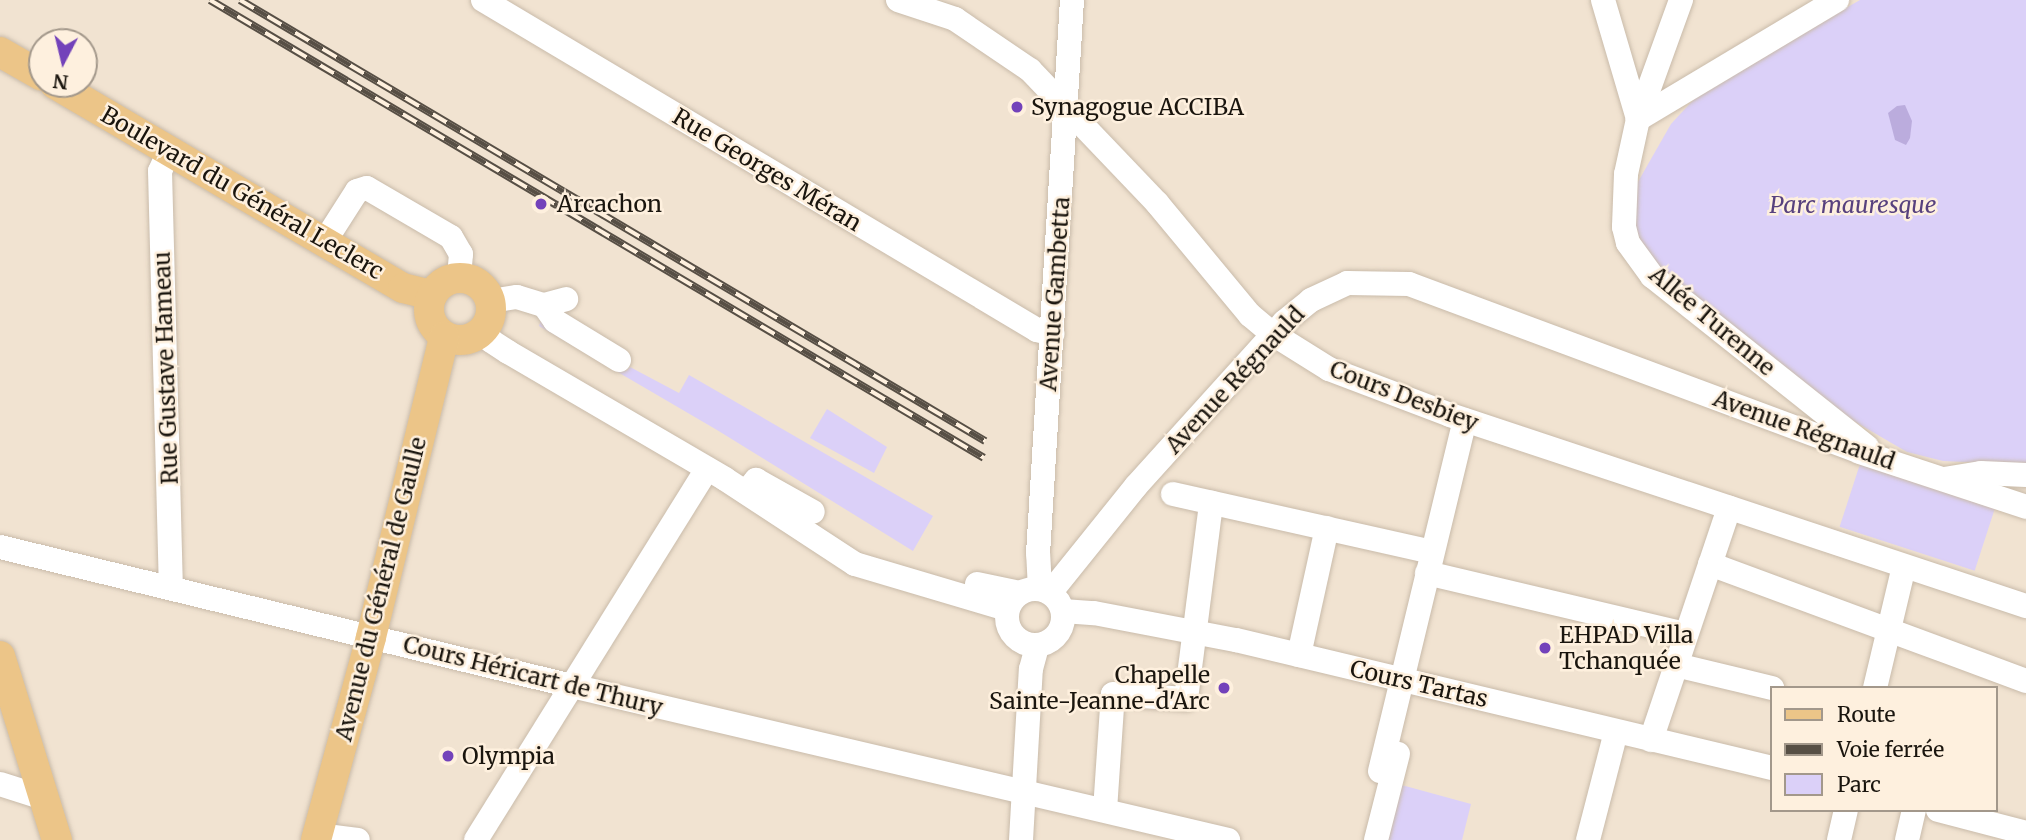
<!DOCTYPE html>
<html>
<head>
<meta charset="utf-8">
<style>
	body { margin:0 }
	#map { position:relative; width:2026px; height:840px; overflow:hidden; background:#f1e3d1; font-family:Merriweather,serif }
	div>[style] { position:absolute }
	.green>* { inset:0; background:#dbd0f8; transform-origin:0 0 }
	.water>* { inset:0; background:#bbacdd }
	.roads { filter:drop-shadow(0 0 2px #c9bbaa) drop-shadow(0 0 2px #c9bbaa) }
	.minor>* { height:24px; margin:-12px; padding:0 12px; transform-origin:12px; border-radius:12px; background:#fff }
	.minor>.ring { margin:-12px; padding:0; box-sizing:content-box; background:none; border:24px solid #fff; border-radius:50% }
	.major>* { height:30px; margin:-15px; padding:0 15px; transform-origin:15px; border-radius:15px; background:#ecc588 }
	.major>.ring { margin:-15px; padding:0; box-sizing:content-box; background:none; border:30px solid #ecc588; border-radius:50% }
	.rail>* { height:8px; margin-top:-4px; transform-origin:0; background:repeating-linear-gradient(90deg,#fef0de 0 16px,#574f45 0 32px); box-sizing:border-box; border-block:2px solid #574f45 }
	.dots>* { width:19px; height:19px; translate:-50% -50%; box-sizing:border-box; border:4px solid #fef0de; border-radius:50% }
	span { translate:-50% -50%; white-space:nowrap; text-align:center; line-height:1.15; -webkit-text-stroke:5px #fef0de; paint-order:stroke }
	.poi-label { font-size:23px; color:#1a150e }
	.left { translate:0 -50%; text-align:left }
	.right { translate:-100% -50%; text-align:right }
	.street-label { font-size:23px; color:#1a150e }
	.park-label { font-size:23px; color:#57417e; font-style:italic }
	.legend { position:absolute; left:1770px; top:686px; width:228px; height:126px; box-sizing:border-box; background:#fef0de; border:2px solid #a3988b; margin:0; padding:9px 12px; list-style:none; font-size:21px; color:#1a150e }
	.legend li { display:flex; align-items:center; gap:14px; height:35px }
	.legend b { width:35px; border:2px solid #a3988b }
	.north { position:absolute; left:28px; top:28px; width:70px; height:70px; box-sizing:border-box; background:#fef0de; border:2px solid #a3988b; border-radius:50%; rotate:187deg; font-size:19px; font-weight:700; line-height:28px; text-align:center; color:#1a150e }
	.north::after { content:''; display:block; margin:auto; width:24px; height:32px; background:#7342ba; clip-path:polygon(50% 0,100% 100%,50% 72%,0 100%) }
</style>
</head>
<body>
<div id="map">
	<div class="green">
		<i style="clip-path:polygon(1860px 0,2026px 0,2026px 465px,1943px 461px,1907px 452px,1828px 406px,1654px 263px,1643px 249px,1633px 219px,1635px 187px,1671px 124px,1696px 97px,1730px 74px)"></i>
		<i style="clip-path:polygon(542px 317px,626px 371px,630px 367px,679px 393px,689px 375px,933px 516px,913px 551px,717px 430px,539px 326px)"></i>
		<i style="clip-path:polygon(827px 409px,887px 447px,874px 473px,810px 438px)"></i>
		<i style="left:1860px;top:464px;width:142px;height:66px;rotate:18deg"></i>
		<i style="clip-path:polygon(1398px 784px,1471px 804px,1462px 840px,1385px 840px)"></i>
	</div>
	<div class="water">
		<i style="clip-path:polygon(1905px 105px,1912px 121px,1910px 138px,1906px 145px,1895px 140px,1888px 113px,1897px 106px)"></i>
	</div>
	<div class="roads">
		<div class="minor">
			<i style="left:483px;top:0;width:645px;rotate:30.78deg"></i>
			<i style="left:1037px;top:330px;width:16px;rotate:14deg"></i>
			<i style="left:898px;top:0;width:60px;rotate:18.4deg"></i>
			<i style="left:955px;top:19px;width:91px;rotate:34.2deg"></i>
			<i style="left:1030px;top:70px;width:184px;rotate:46.3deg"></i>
			<i style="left:1157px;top:203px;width:146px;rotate:50.3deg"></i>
			<i style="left:1250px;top:315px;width:30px;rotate:40deg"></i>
			<i style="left:1273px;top:334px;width:66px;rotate:32deg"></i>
			<i style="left:1329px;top:369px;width:129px;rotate:20.8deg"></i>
			<i style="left:1450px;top:415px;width:607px;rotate:18.35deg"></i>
			<i style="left:1603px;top:0;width:124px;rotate:73.6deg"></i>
			<i style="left:1681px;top:0;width:127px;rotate:109.9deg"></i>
			<i style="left:1638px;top:119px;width:56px;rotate:102.3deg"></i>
			<i style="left:1626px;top:174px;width:53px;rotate:92.2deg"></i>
			<i style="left:1624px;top:227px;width:16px;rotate:76deg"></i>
			<i style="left:1628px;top:243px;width:41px;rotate:54deg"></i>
			<i style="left:1652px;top:276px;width:275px;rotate:38.5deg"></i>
			<i style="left:1638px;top:119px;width:232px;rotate:-30.9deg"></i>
			<i style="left:169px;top:151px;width:22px;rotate:114deg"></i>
			<i style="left:160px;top:171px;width:416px;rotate:88.5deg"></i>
			<i style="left:325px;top:241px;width:59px;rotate:-57.4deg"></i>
			<i style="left:357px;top:191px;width:10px;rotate:-17deg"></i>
			<i style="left:367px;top:188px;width:97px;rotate:30.3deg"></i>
			<i style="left:451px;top:237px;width:20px;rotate:60deg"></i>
			<i style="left:461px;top:254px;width:24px;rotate:95deg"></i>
			<i style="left:491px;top:301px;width:26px;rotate:-9deg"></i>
			<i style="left:517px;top:297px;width:28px;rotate:17deg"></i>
			<i style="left:544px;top:305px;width:23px;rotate:-15deg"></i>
			<i style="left:544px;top:305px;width:19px;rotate:55deg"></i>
			<i style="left:555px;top:321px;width:75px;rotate:31.4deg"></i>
			<i style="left:485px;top:329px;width:13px;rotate:63deg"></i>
			<i style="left:491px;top:341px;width:20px;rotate:33deg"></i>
			<i style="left:508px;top:352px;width:251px;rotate:30.3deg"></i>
			<i style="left:725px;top:479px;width:155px;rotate:33.2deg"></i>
			<i style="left:855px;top:564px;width:159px;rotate:16.5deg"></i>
			<i style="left:1944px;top:479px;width:37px;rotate:-9deg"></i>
			<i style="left:1981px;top:473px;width:45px;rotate:2.5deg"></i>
			<i style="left:746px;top:492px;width:16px;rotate:-50deg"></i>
			<i style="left:756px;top:480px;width:65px;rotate:29.3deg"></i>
			<i style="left:1173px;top:494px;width:265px;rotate:12.6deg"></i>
			<i style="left:0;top:547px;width:589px;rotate:13.66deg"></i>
			<i style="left:572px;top:686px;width:674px;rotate:13.21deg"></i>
			<i style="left:1710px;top:564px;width:337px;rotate:20.3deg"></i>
			<i style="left:1427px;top:573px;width:266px;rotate:13.3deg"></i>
			<i style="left:977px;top:584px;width:44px;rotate:11.8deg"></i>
			<i class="ring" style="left:1007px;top:589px;width:32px;height:32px"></i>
			<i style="left:1040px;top:589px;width:35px;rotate:-93deg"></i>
			<i style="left:1038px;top:554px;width:555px;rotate:-86.49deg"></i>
			<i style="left:1050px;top:593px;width:137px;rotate:-51.2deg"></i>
			<i style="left:1136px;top:486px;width:221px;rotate:-47.9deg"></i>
			<i style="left:1284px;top:322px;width:35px;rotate:-39deg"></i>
			<i style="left:1311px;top:300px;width:40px;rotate:-25deg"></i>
			<i style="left:1347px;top:283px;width:62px;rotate:0.9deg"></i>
			<i style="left:1409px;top:284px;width:481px;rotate:20.4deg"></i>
			<i style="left:1860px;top:452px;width:175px;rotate:18.3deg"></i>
			<i style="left:1063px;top:611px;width:31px;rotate:4deg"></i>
			<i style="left:1094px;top:613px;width:145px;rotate:10.8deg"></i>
			<i style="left:1236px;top:640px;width:551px;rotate:13.43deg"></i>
			<i style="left:1299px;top:655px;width:130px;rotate:-77.6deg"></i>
			<i style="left:1676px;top:665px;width:99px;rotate:13.5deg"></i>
			<i style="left:1875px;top:688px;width:125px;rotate:-76.6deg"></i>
			<i style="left:1651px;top:740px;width:245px;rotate:-71.4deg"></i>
			<i style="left:1380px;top:771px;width:361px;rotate:-76.4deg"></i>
			<i style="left:0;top:784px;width:46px;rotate:17.7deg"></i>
			<i style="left:1105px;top:810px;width:116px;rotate:-86.1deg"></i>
			<i style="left:1113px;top:694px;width:73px;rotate:3.9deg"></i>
			<i style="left:1186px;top:699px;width:198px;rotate:-82.7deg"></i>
			<i style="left:1938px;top:810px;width:91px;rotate:14.6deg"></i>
			<i style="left:318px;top:835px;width:40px;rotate:7.1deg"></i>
			<i style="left:476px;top:840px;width:437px;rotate:-58.1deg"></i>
			<i style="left:1021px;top:840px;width:171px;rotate:-86.7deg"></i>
			<i style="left:1031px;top:669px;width:24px;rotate:-75deg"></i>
			<i style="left:1376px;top:840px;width:89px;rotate:-75.7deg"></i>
			<i style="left:1588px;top:840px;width:112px;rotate:-75.5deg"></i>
			<i style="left:1839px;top:840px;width:31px;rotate:-77deg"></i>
			<i style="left:1907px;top:840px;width:31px;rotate:-77deg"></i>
		</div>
		<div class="major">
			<i style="left:0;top:52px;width:48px;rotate:29.7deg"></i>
			<i style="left:55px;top:84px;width:403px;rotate:30.4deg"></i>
			<i style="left:403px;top:288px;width:30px;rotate:14deg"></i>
			<i class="ring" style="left:429px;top:278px;width:32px;height:32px"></i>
			<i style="left:0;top:656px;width:193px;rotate:72.8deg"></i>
			<i style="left:316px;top:840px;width:210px;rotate:-74.8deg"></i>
			<i style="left:371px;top:637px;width:309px;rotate:-76.3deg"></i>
		</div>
	</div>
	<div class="rail">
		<i style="left:210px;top:0;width:899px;rotate:30.61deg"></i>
		<i style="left:240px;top:0;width:866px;rotate:30.62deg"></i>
	</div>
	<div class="dots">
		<i style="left:1017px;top:107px;background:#7342ba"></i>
		<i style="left:541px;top:204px;background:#7342ba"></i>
		<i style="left:1545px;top:648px;background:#7342ba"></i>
		<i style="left:1224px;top:688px;background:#7342ba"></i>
		<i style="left:448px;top:756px;background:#7342ba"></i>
	</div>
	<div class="poi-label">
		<span class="left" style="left:1031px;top:107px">Synagogue ACCIBA</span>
		<span class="left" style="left:557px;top:204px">Arcachon</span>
		<span class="left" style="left:1559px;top:648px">EHPAD Villa<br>Tchanquée</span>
		<span class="right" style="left:1210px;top:688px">Chapelle<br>Sainte-Jeanne-d'Arc</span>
		<span class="left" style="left:462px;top:756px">Olympia</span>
	</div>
	<div class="street-label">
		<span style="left:767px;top:170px;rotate:31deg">Rue Georges Méran</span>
		<span style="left:242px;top:193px;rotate:30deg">Boulevard du Général Leclerc</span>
		<span style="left:1055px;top:294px;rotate:-86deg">Avenue Gambetta</span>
		<span style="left:1712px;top:321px;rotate:40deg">Allée Turenne</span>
		<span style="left:166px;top:368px;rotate:-92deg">Rue Gustave Hameau</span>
		<span style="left:1235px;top:380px;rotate:-47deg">Avenue Régnauld</span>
		<span style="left:1404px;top:396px;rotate:21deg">Cours Desbiey</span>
		<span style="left:1804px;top:430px;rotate:20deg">Avenue Régnauld</span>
		<span style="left:381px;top:589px;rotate:-76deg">Avenue du Général de Gaulle</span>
		<span style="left:533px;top:676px;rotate:14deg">Cours Héricart de Thury</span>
		<span style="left:1419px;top:684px;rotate:13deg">Cours Tartas</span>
	</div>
	<div class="park-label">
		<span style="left:1853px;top:205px">Parc mauresque</span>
	</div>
	<ul class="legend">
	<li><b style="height:9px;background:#ecc588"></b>Route</li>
	<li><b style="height:9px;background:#574f45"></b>Voie ferrée</li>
	<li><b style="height:19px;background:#dbd0f8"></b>Parc</li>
	</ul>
	<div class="north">N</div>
</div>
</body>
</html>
